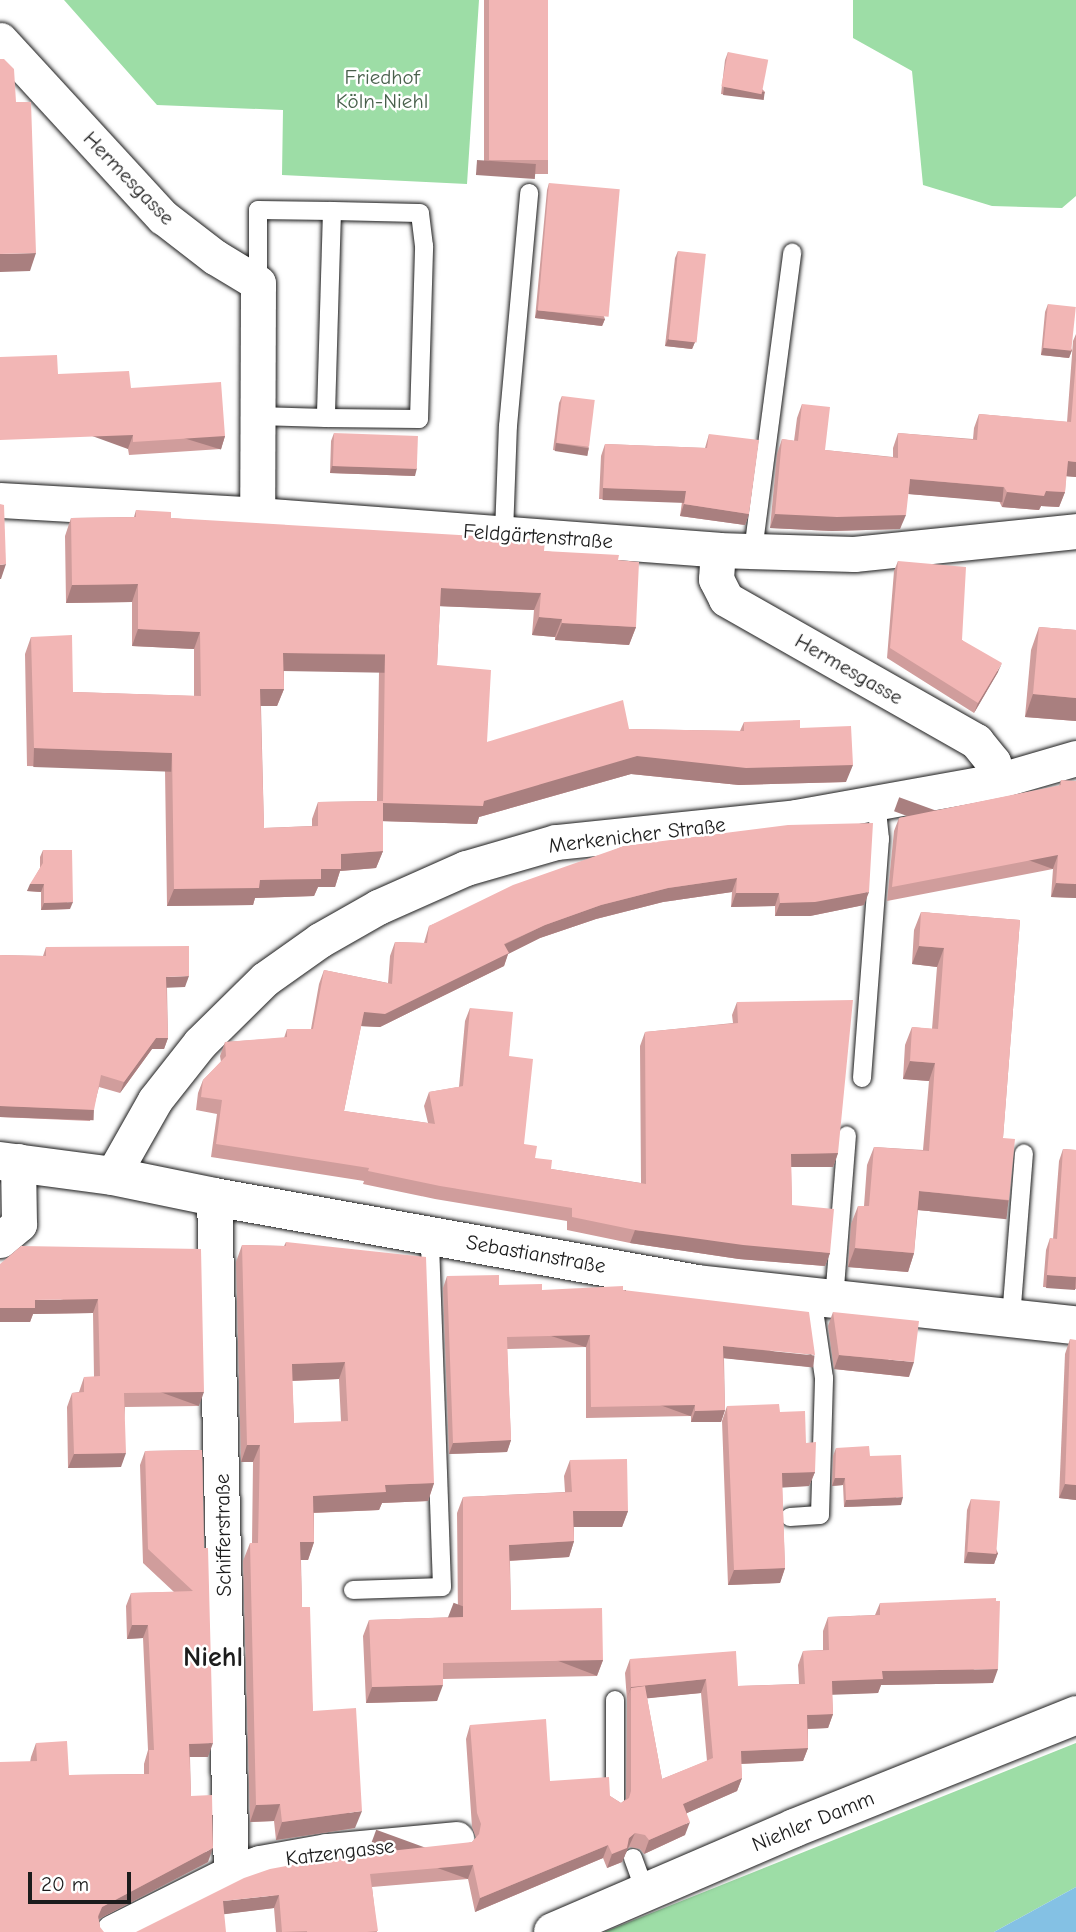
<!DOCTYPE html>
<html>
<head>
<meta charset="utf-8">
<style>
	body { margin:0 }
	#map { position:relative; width:1076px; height:1932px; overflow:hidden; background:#fff; font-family:"Comic Neue",sans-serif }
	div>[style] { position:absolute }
	.green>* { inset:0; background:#9ddda6 }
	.water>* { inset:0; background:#84c1e4 }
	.roads { filter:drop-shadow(0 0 2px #1c1c1c) drop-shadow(0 0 2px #1c1c1c) }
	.lane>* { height:18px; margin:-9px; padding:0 9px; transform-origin:9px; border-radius:9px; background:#fff }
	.street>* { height:35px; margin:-17.5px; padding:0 17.5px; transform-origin:17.5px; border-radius:17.5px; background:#fff }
	.secondary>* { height:38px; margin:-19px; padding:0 19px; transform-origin:19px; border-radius:19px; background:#fff }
	.wall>* { inset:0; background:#d09d9c; transform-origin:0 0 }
	.shaded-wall>* { inset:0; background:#a97f7f; transform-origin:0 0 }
	.building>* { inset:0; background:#f2b6b5; transform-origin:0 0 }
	span { translate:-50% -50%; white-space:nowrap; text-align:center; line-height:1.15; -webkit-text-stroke:5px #fff; paint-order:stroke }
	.park-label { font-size:21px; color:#49604c }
	.street-label { font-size:21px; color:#1c1c1c }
	.district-label { font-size:28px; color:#1c1c1c; font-weight:700 }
	.scale { position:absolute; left:28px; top:1872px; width:103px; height:32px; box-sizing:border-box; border:4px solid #1c1c1c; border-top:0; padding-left:9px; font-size:21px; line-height:24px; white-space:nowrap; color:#1c1c1c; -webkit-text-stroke:5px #fff; paint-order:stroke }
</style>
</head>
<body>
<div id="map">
	<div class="green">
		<i style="clip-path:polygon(64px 0,479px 0,467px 184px,282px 175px,283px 110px,157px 105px)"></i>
		<i style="clip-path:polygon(853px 0,1076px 0,1076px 196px,1062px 208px,992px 206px,923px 185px,912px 71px,853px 38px)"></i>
		<i style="clip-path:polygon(1076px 1743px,1076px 1887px,994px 1932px,604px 1932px)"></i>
	</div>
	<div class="water">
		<i style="clip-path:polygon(1076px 1887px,1076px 1932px,994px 1932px)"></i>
	</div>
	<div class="roads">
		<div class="lane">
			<i style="left:258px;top:283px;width:73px;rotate:-90deg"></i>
			<i style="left:258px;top:210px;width:74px;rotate:0.8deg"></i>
			<i style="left:257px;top:416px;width:69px;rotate:1.7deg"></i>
			<i style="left:326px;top:418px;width:93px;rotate:0.6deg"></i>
			<i style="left:419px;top:419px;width:173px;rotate:-88.3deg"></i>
			<i style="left:424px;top:246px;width:33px;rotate:-97deg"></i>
			<i style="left:420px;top:213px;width:88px;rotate:-178.7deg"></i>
			<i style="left:332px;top:211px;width:207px;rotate:91.7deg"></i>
			<i style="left:504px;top:533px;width:107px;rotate:-87.9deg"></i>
			<i style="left:508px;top:426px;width:234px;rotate:-84.8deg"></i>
			<i style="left:753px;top:551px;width:301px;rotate:-82.5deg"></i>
			<i style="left:862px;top:1078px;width:240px;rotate:-85.7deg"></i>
			<i style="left:880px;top:839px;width:36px;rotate:-96deg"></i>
			<i style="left:834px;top:1300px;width:165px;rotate:-85.5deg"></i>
			<i style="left:1011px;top:1318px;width:165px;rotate:-85.5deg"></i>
			<i style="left:790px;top:1517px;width:30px;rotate:-4deg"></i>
			<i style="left:820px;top:1515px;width:137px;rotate:-88.3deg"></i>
			<i style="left:824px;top:1378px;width:82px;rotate:-98.4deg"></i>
			<i style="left:353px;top:1590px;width:89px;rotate:-1.9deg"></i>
			<i style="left:442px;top:1587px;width:352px;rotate:-92deg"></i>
			<i style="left:615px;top:1700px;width:105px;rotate:90deg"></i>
			<i style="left:633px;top:1858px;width:35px;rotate:70deg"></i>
		</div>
		<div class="street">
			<i style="left:0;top:40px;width:241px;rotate:47.4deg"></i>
			<i style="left:163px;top:217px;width:66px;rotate:37.6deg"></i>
			<i style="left:215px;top:257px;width:50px;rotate:31.2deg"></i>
			<i style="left:258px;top:283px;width:232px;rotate:90.2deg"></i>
			<i style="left:0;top:500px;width:257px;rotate:3.3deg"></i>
			<i style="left:257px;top:515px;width:462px;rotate:4.3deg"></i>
			<i style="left:718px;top:550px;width:136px;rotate:1.7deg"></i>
			<i style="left:854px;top:554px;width:223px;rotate:-5.9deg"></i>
			<i style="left:718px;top:550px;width:29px;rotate:94deg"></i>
			<i style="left:716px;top:579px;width:22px;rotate:63deg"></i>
			<i style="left:726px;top:599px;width:288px;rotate:29.6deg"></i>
			<i style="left:976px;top:741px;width:27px;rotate:51deg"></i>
			<i style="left:993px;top:762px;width:19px;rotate:78deg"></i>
			<i style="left:112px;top:1176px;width:87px;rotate:-60.5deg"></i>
			<i style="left:155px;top:1100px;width:73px;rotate:-51.7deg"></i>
			<i style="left:200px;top:1043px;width:91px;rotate:-44.6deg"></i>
			<i style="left:265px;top:979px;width:67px;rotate:-35.3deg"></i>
			<i style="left:320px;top:940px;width:67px;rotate:-29.6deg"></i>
			<i style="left:378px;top:907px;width:96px;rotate:-23.9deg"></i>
			<i style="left:466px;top:868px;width:94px;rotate:-16.1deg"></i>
			<i style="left:556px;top:842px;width:241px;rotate:-5.9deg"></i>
			<i style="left:796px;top:817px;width:204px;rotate:-10.2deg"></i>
			<i style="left:997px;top:781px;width:82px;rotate:-16.2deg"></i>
			<i style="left:214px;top:1197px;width:676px;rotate:88.56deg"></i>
			<i style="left:0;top:1240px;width:25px;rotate:-40deg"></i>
			<i style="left:19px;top:1224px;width:63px;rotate:-90.9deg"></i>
			<i style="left:113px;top:1932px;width:132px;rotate:-26.6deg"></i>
			<i style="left:231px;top:1873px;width:31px;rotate:-19deg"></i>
			<i style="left:260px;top:1863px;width:68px;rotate:-10.2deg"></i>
			<i style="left:327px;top:1851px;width:130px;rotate:-5.3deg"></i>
		</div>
		<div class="secondary">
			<i style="left:0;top:1161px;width:113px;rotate:7.6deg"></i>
			<i style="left:112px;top:1176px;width:104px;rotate:11.6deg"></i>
			<i style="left:214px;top:1197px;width:490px;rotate:10.2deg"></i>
			<i style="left:696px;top:1284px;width:382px;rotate:6.2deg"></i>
			<i style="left:553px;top:1932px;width:262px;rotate:-23.3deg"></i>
			<i style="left:794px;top:1828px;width:304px;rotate:-21.8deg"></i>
		</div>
	</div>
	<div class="wall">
		<i style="left:484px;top:0;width:64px;height:174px"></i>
		<i style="clip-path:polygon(728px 52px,765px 92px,762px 99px,721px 94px,725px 60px)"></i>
		<i style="clip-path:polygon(549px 183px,605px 319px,602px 326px,535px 318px,547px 190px)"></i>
		<i style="clip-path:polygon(678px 251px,695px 342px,692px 349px,665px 346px,675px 258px)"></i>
		<i style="clip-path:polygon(1048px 304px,1072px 350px,1069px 358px,1041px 355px,1045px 312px)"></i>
		<i style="clip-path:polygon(1076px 334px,1076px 477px,1066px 476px,1065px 492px,1059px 507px,1041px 506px,1039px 510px,1002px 507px,999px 501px,908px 494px,900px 529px,832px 531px,770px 528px,777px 454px,782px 439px,794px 441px,797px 418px,802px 404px,825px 450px,893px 457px,893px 448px,898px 433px,973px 439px,974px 428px,979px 414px,1067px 422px,1073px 341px)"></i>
		<i style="clip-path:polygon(58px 374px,131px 388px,225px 436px,221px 449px,129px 455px,128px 449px)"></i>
		<i style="clip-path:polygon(562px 396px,589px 448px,587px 455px,553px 450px,559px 403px)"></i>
		<i style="clip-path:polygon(334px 433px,415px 476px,330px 473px,331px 441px)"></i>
		<i style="clip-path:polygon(709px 434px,749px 514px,745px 525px,680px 516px,682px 502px,599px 499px,601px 456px,605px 444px,705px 448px)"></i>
		<i style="clip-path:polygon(evenodd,136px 510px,171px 518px,544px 551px,618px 560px,636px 627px,629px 645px,555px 640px,555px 637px,532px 635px,534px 610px,440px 606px,437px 665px,487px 742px,629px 729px,740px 731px,744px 722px,800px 728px,846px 782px,739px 785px,631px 774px,479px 817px,477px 824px,383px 821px,383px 851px,376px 868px,340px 871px,335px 887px,318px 887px,314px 896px,255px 898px,253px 905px,167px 906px,165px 770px,27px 766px,25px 654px,31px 637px,73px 692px,194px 696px,194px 649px,132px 646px,132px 602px,66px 603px,65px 536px,71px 518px,134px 517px,136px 510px,284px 670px,379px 671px,377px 801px,318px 802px,312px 819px,312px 826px,264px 828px,261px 706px,277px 706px,284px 689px,284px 670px)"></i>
		<i style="clip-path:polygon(898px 561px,962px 640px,998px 672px,974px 713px,887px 658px,894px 571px)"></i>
		<i style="clip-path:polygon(1039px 627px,1076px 630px,1076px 721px,1025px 717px,1031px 650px)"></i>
		<i style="clip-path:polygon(1061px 780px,1076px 898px,1051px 897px,1053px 869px,887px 901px,894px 831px,899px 818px,1059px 786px)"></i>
		<i style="clip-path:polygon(624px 846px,864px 905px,810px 916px,775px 916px,775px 906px,731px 907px,732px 892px,663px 902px,596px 919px,540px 938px,508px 954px,504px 966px,380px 1027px,361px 1026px,344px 1111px,428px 1123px,424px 1106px,429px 1092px,459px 1087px,465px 1021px,470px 1008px,509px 1056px,524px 1144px,535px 1158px,551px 1169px,641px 1183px,640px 1046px,645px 1032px,733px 1023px,732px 1015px,737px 1002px,838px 1153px,833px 1167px,791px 1167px,792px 1205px,830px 1253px,825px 1266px,739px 1259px,630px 1243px,567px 1230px,567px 1221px,435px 1199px,363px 1184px,364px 1181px,211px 1157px,217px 1114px,196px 1110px,198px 1093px,203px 1080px,221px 1062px,220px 1056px,225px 1042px,284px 1038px,287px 1029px,311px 1029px,319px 984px,324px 970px,388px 983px,390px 956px,395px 942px,424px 943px,429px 926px)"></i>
		<i style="clip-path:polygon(43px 850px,70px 909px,41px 910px,41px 892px,27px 891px,40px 868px,40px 857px)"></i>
		<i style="clip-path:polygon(921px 912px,1020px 920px,1003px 1138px,1009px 1200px,1003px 1218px,918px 1210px,914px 1253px,908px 1272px,848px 1267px,851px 1224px,858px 1206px,864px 1206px,867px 1165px,874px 1147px,923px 1150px,929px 1081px,903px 1079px,905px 1045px,912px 1027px,932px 1029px,937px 967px,912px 964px,914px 930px)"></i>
		<i style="clip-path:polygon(46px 947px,185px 987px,167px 987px,168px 1038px,164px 1049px,152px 1049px,120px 1093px,99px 1087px,90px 1121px,0 1117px,0 955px,43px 956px)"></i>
		<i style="clip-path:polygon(1063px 1149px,1076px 1150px,1076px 1289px,1043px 1287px,1046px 1250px,1050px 1238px,1053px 1239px,1059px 1161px)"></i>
		<i style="clip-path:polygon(evenodd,286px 1242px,434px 1483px,428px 1501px,382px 1503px,379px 1510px,314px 1513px,314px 1542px,308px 1560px,301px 1560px,302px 1607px,313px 1711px,355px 1828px,276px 1840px,274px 1821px,250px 1822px,243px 1561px,250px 1543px,252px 1543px,253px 1462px,241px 1462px,236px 1262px,242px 1245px,284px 1246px,286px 1242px,339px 1379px,341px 1422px,294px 1423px,292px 1381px,339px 1379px)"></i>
		<i style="clip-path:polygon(201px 1249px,199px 1406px,125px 1407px,121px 1467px,68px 1468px,67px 1407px,72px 1393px,79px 1392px,84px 1377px,94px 1377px,93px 1313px,33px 1314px,30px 1322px,0 1322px)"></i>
		<i style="clip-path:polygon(447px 1276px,499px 1285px,542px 1290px,623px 1290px,811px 1367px,724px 1358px,725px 1410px,721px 1422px,691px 1422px,691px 1416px,586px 1418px,586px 1347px,507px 1349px,511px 1440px,507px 1452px,449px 1454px,443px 1288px)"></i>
		<i style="clip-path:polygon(833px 1312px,909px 1377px,834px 1369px,828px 1326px)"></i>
		<i style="clip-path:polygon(1070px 1339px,1076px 1500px,1059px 1498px,1065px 1354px)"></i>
		<i style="clip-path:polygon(727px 1406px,806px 1443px,815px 1472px,809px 1486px,782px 1487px,785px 1568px,780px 1583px,728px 1585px,722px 1421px)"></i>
		<i style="clip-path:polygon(836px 1448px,870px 1456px,901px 1505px,844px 1507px,843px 1485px,832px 1486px,833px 1456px)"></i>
		<i style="clip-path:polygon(202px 1450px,208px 1757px,190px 1757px,191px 1796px,208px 1862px,99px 1919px,100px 1927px,0 1932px,31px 1757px,36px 1743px,69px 1775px,144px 1774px,144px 1764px,148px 1750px,143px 1638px,127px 1639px,126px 1606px,131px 1593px,174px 1592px,143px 1563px,140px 1465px,145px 1451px)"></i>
		<i style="clip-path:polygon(570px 1460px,628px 1511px,622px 1527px,574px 1527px,574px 1541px,569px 1557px,510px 1561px,511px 1610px,603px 1660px,597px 1676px,443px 1679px,437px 1701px,366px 1703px,363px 1636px,369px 1620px,458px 1617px,457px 1513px,463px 1497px,565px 1492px,564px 1476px)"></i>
		<i style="clip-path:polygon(971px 1499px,998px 1553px,994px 1564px,964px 1563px,967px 1510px)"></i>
		<i style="clip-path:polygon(evenodd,880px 1603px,993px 1683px,881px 1685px,878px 1693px,832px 1694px,833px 1714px,828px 1728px,808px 1729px,808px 1748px,803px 1761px,741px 1764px,742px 1778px,737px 1791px,687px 1813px,685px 1835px,644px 1854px,640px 1849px,630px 1847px,627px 1849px,622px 1862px,607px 1868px,603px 1858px,475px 1912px,468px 1879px,372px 1887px,377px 1932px,276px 1932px,274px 1908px,224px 1914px,136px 1932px,472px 1842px,476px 1838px,472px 1827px,466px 1739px,470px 1725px,550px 1781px,610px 1796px,621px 1803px,626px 1799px,627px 1701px,625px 1673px,630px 1659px,738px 1686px,799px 1684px,798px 1665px,803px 1651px,823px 1650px,823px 1631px,828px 1617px,875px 1615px,880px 1603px,701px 1693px,707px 1761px,662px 1779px,647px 1698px,701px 1693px)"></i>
	</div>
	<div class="shaded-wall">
		<i style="left:724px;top:87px;width:41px;height:8px;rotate:7deg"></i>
		<i style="left:477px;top:160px;width:59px;height:15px;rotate:4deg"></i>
		<i style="clip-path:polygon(36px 253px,30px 271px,0 272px,0 254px)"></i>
		<i style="clip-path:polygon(537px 310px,605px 319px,602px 326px,535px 318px)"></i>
		<i style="clip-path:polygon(668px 339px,695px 342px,692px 349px,665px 346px)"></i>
		<i style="clip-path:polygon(1043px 348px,1072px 350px,1069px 358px,1041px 355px)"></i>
		<i style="left:133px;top:435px;width:15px;height:133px;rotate:110deg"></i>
		<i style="left:225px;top:436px;width:14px;height:92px;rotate:107deg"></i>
		<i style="left:556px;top:443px;width:33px;height:8px;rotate:9deg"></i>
		<i style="clip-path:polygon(1068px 461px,1076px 462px,1076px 477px,1063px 476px)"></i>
		<i style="clip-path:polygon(332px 466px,417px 468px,415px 476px,330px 473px)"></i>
		<i style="left:910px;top:479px;width:94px;height:15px;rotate:5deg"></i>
		<i style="left:603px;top:488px;width:83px;height:12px;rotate:2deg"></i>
		<i style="clip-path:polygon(1046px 491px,1065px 492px,1059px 507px,1041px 506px,1039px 510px,1002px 507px,1007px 492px)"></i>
		<i style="clip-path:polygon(684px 504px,749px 514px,745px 525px,680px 516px)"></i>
		<i style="clip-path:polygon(775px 514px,906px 515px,900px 529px,832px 531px,770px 528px)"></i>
		<i style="clip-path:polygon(6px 564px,1px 579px,0 579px,0 565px)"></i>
		<i style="clip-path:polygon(138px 584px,132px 602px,66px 603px,72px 585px)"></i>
		<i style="clip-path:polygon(441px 588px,541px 593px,534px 610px,435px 606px)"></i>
		<i style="clip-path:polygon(539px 617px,562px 619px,555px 637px,532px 635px)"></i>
		<i style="clip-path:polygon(562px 623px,636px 627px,629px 645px,555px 640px)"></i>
		<i style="clip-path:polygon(138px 629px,200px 632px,194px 649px,132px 646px)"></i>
		<i style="left:283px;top:653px;width:102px;height:18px;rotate:1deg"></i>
		<i style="clip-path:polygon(1002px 663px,998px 672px,974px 713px,978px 703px)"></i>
		<i style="clip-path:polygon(260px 689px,284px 689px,277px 706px,254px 706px)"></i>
		<i style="clip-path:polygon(1033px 694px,1076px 698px,1076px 721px,1025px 717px)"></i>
		<i style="left:34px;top:748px;width:138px;height:19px;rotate:2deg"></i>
		<i style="clip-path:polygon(637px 756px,853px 765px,846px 782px,739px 785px,631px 774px,479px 817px,477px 824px,377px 821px,383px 803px)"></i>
		<i style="clip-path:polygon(383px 851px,376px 868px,340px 871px,335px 887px,318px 887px,314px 896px,255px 898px,253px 905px,167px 906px,174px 889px,260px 880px,321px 869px,341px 854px)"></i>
		<i style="left:1058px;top:855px;width:15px;height:169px;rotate:110deg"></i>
		<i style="clip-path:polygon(737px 878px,732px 892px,663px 902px,596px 919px,540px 938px,508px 954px,504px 966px,380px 1027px,359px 1026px,364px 1012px,545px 925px,601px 905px,668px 888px)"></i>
		<i style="clip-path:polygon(1056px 883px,1076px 884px,1076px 898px,1051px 897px)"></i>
		<i style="clip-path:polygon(30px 884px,44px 884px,41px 892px,27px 891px)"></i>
		<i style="clip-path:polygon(869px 892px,864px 905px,810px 916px,775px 916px,780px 903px)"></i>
		<i style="clip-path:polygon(736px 893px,779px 893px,775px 906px,731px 907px)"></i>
		<i style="clip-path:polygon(73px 902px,70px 909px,41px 910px,44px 903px)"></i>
		<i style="clip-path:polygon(919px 946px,944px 948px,937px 967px,912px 964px)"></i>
		<i style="clip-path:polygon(189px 976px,185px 987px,162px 988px,166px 977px)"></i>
		<i style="clip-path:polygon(156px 1038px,168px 1038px,164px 1049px,152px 1049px,120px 1093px,124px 1082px)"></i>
		<i style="clip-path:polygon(910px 1061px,935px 1063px,929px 1081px,903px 1079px)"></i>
		<i style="left:0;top:1106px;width:94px;height:11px;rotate:2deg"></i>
		<i style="clip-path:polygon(838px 1153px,833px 1167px,786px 1167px,791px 1154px)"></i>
		<i style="left:919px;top:1191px;width:90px;height:19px;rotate:6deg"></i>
		<i style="clip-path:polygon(635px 1230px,830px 1253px,825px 1266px,739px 1259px,630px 1243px)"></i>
		<i style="clip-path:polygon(855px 1248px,914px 1253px,908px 1272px,848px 1267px)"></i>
		<i style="left:1047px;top:1275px;width:29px;height:13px;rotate:4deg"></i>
		<i style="clip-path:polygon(98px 1299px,93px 1313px,33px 1314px,30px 1322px,0 1322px,0 1308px,35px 1300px)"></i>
		<i style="left:590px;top:1335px;width:13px;height:83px;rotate:108deg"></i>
		<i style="left:723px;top:1346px;width:92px;height:12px;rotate:6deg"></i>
		<i style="clip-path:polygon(839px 1355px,914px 1362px,909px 1377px,834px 1369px)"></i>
		<i style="clip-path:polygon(345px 1362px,339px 1379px,285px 1381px,292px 1364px)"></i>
		<i style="left:204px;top:1392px;width:15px;height:80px;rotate:110deg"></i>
		<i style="left:695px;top:1405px;width:12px;height:104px;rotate:110deg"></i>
		<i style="clip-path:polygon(725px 1410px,721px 1422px,691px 1422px,695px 1411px)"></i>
		<i style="clip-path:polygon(511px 1440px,507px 1452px,449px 1454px,453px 1443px)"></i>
		<i style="clip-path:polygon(247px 1445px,260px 1445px,253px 1462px,241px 1462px)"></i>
		<i style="clip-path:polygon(126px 1453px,121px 1467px,68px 1468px,74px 1454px)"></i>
		<i style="clip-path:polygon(815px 1472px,809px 1486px,776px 1488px,782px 1473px)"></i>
		<i style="clip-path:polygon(835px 1478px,845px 1478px,843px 1485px,832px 1486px)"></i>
		<i style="clip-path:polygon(434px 1483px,428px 1501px,382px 1503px,379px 1510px,307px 1513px,313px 1496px,385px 1485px)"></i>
		<i style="clip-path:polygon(1065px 1484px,1076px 1485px,1076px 1500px,1059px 1498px)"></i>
		<i style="clip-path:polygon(903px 1497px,901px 1505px,844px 1507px,846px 1500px)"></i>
		<i style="clip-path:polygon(573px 1511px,628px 1511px,622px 1527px,567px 1527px)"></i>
		<i style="clip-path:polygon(574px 1541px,569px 1557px,504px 1561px,509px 1545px)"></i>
		<i style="clip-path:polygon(300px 1542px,314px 1542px,308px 1560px,294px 1560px)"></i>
		<i style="clip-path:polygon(968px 1552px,998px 1553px,994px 1564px,964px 1563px)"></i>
		<i style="clip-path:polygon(785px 1568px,780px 1583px,728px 1585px,734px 1570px)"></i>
		<i style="clip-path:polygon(132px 1625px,148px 1625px,143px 1638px,127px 1639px)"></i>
		<i style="left:603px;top:1660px;width:17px;height:160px;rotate:111deg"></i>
		<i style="clip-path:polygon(998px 1669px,993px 1683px,881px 1685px,878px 1693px,827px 1695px,832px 1681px,882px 1671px)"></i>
		<i style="clip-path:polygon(706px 1679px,701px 1693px,631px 1700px,631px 1688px,626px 1701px,631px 1687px)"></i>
		<i style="clip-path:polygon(443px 1685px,437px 1701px,366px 1703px,372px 1687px)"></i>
		<i style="clip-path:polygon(833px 1714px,828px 1728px,802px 1729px,807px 1715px)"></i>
		<i style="clip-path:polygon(213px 1743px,208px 1757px,184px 1757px,189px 1744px)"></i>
		<i style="clip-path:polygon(808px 1748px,803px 1761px,736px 1764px,741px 1751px)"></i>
		<i style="clip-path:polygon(742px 1778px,737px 1791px,678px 1817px,683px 1804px)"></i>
		<i style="clip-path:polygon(280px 1804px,274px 1821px,250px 1822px,256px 1805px)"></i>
		<i style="clip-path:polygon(362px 1811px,355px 1828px,276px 1840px,282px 1822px)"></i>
		<i style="clip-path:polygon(690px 1822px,685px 1835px,644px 1854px,649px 1840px)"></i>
		<i style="clip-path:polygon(635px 1833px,622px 1862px,607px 1868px,612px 1854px,629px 1838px)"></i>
		<i style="clip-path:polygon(608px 1845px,603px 1858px,475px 1912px,480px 1898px)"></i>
		<i style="clip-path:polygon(213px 1848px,208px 1862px,97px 1920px,102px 1907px)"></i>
		<i style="left:473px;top:1865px;width:15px;height:103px;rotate:110deg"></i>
		<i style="clip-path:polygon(279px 1895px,274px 1908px,218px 1915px,223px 1901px)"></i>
	</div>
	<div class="building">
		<i style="left:489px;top:0;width:59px;height:160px"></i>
		<i style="left:728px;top:52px;width:41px;height:35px;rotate:11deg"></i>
		<i style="clip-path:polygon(0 59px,4px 59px,14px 69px,16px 102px,31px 102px,36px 253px,0 254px)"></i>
		<i style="left:549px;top:183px;width:71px;height:128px;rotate:5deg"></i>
		<i style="left:678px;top:251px;width:28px;height:89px;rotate:6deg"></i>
		<i style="left:1048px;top:304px;width:28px;height:44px;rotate:6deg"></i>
		<i style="clip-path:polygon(57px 355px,58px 374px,129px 371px,131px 388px,221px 382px,225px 436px,133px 442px,133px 435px,0 440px,0 357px)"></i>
		<i style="clip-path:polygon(1076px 360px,1076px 462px,1068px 461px,1065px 492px,1046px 491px,1044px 496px,1007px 492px,1004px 487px,910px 479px,906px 515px,837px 517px,775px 514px,782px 439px,798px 441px,802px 404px,830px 407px,825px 450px,898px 458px,898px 433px,977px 440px,979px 414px,1071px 422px)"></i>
		<i style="left:562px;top:396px;width:33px;height:47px;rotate:7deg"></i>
		<i style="left:334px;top:433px;width:84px;height:33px;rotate:2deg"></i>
		<i style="clip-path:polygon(709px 434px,759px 440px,749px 514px,684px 504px,686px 491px,603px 488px,605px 444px,707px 448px)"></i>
		<i style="clip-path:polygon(0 504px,4px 505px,6px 564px,0 565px)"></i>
		<i style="clip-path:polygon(evenodd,136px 510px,171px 512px,171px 518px,545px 540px,544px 551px,619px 555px,618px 560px,639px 562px,636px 627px,562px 623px,562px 619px,539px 617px,541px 593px,441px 588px,437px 665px,491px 670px,487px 742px,623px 700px,629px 729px,744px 731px,744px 722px,800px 720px,800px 728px,851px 726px,853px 765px,746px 768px,637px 756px,484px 801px,483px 806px,383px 803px,383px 851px,341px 854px,341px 869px,321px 869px,321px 879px,260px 880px,259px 888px,174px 889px,172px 753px,34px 748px,31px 637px,72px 635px,73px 692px,201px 696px,200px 632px,138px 629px,138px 584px,72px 585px,71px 518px,136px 517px,136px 510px,283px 653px,385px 654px,383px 801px,318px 802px,318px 826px,264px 828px,260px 689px,284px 689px,283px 653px)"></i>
		<i style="clip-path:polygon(898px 561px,966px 567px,962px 640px,1002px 663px,978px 703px,890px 648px)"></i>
		<i style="clip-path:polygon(1039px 627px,1076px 630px,1076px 698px,1033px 694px)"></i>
		<i style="clip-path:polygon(1061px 780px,1076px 781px,1076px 884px,1056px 883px,1058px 855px,892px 887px,899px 818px,1061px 785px)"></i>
		<i style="clip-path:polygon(873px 823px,869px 892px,815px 902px,780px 903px,779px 893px,736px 893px,737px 878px,668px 888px,601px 905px,545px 925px,504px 944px,509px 953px,385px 1014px,364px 1012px,344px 1111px,435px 1124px,429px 1092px,463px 1086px,470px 1008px,513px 1012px,509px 1056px,533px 1059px,524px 1144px,537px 1146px,535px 1158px,552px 1160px,551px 1169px,646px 1184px,645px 1032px,738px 1023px,737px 1002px,853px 1000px,838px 1153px,791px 1154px,792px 1205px,834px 1209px,830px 1253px,743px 1245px,635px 1230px,572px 1217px,572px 1208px,440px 1186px,368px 1171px,369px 1168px,216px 1144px,222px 1100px,201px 1097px,203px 1080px,226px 1056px,225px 1042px,287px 1037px,287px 1029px,313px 1029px,324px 970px,392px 984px,395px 942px,427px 943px,429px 926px,513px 885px,624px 846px,788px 825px)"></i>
		<i style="clip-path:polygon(43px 850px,72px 850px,73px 902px,44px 903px,44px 884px,30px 884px,43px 863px)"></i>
		<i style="clip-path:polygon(921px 912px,1020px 920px,1003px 1138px,1015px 1139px,1009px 1200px,919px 1191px,914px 1253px,855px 1248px,858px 1206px,869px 1206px,874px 1147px,929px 1151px,935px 1063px,910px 1061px,912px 1027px,938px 1029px,944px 948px,919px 946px)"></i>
		<i style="clip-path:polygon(189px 946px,189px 976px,166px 977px,168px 1038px,156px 1038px,124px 1082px,101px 1075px,94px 1110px,0 1106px,0 955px,46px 956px,46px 947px)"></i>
		<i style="clip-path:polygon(1063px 1149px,1076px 1150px,1076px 1277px,1047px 1275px,1050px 1238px,1057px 1239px)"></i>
		<i style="clip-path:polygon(evenodd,286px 1242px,426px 1257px,434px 1483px,385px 1485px,386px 1492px,313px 1496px,314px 1542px,300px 1542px,302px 1607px,310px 1607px,313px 1711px,356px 1708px,362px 1811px,282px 1822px,280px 1804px,256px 1805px,250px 1543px,258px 1543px,260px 1445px,247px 1445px,242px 1245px,286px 1246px,286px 1242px,345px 1362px,348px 1421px,294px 1423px,292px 1364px,345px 1362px)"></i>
		<i style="clip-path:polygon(21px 1246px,201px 1249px,204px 1392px,124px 1393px,126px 1453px,74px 1454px,72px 1393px,84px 1392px,84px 1377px,100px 1376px,98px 1299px,35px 1300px,35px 1308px,0 1308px,0 1264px)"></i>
		<i style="clip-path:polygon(499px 1275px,499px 1285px,542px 1284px,542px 1290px,623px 1286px,623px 1290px,809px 1312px,815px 1355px,723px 1346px,725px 1410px,695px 1411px,695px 1405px,591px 1407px,590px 1335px,507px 1337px,511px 1440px,453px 1443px,447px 1276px)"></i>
		<i style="clip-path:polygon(833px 1312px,919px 1321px,914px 1362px,839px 1355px)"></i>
		<i style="clip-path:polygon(1070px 1339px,1076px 1340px,1076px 1485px,1065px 1484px)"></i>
		<i style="clip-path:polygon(779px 1404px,780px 1412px,805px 1411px,806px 1443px,816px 1442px,815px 1472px,782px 1473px,785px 1568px,734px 1570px,727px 1406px)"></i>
		<i style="clip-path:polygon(869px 1446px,870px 1456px,901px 1455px,903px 1497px,846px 1500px,845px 1478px,835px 1478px,836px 1448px)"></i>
		<i style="clip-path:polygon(202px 1450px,204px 1548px,208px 1548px,213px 1743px,189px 1744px,191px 1796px,212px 1795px,213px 1848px,102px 1907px,98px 1916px,100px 1927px,104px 1932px,0 1932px,0 1762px,37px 1761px,36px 1743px,67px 1741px,69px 1775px,149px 1774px,149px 1750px,154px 1750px,148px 1625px,132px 1625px,131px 1593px,193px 1591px,148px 1549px,145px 1451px)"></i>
		<i style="clip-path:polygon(627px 1459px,628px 1511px,573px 1511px,574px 1541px,509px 1545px,511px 1610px,602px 1608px,603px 1660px,443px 1663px,443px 1685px,372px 1687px,369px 1620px,463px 1617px,463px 1497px,572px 1492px,570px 1460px)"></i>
		<i style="left:971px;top:1499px;width:29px;height:53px;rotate:4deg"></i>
		<i style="clip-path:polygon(996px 1598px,996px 1601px,1000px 1601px,998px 1669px,882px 1671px,883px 1679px,832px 1681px,833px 1714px,807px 1715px,808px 1748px,741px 1751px,742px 1778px,683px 1804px,690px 1822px,649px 1840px,645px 1835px,635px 1833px,629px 1838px,627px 1848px,612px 1854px,608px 1845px,480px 1898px,473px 1865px,370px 1874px,378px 1931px,367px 1932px,307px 1932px,307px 1931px,282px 1932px,279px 1895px,223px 1901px,226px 1932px,136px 1932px,244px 1878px,270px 1869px,335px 1857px,472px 1842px,479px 1834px,481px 1824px,477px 1813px,470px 1725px,546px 1719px,550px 1781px,609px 1777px,610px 1796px,621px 1803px,629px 1798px,631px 1791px,631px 1688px,645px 1686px,662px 1779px,713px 1758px,706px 1679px,631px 1687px,630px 1659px,736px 1651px,738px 1686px,805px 1684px,803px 1651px,829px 1650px,828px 1617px,880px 1615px,880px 1603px)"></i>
	</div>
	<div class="park-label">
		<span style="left:382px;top:89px">Friedhof<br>Köln-Niehl</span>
	</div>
	<div class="street-label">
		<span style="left:129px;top:178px;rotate:46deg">Hermesgasse</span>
		<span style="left:538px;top:536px;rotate:4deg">Feldgärtenstraße</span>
		<span style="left:849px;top:669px;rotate:30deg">Hermesgasse</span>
		<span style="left:637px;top:835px;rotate:-7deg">Merkenicher Straße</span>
		<span style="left:536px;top:1254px;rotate:10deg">Sebastianstraße</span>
		<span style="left:223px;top:1535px;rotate:-91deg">Schifferstraße</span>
		<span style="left:813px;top:1821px;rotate:-22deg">Niehler Damm</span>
		<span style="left:340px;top:1852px;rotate:-7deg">Katzengasse</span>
	</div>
	<div class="district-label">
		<span style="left:213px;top:1657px">Niehl</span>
	</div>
	<div class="scale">20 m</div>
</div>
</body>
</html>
